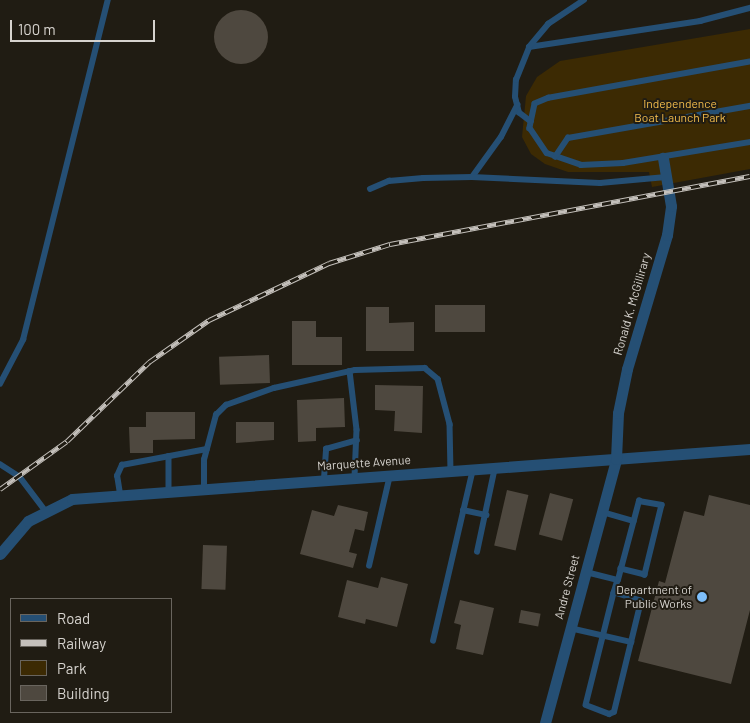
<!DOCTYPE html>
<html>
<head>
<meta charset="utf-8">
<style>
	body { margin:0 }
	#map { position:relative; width:750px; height:723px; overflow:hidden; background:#201c13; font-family:Barlow,sans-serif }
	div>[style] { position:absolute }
	.green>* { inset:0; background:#3c2a03 }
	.building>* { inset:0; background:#4e483f; transform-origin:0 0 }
	.round { border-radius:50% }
	.service>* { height:5.5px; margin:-2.75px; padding:0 2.75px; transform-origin:2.75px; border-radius:2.75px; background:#254f74 }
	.minor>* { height:11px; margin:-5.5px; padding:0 5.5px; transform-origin:5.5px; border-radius:5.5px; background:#254f74 }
	.rail>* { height:5px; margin-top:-2.5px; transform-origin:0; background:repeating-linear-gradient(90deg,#201c13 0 9px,#c4c0bb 0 18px); box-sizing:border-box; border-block:1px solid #c4c0bb }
	.dots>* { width:14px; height:14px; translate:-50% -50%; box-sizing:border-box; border:2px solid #201c13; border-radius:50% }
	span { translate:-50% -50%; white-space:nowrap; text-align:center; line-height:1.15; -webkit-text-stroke:4px #201c13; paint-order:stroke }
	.park-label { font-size:12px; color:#f5be4c }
	.street-label { font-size:12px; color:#d6d3ce }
	.poi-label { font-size:12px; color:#d6d3ce }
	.right { translate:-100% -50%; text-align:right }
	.legend { position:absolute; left:10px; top:598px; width:162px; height:115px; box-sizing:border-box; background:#201c13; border:1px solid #69655e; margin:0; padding:6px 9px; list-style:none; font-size:15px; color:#d6d3ce }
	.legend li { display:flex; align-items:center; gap:10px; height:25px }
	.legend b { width:25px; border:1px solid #69655e }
	.scale { position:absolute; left:10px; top:20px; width:145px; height:22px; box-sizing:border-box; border:2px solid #d6d3ce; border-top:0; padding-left:6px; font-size:15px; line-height:18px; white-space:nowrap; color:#d6d3ce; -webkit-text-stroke:4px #201c13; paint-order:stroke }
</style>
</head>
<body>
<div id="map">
	<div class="green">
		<i style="clip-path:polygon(750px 29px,750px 169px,652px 187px,649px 172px,568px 172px,545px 164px,531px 154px,522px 137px,526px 96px,537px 77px,560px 61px)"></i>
	</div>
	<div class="building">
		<i class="round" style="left:214px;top:10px;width:54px;height:54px"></i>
		<i style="left:485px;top:305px;width:27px;height:50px;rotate:90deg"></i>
		<i style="clip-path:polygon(366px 307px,389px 307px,389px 323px,414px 322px,414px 351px,366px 351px)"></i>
		<i style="clip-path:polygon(292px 321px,316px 321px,316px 337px,342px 337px,342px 365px,292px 365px)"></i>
		<i style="left:269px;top:355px;width:28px;height:50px;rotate:88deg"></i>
		<i style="clip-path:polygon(375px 385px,423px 386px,422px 433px,394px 431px,395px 411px,375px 410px)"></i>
		<i style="clip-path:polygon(344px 398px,345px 427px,316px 428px,316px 441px,298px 442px,297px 400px)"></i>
		<i style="clip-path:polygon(146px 412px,195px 412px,195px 439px,153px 440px,153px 453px,130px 453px,129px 427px,146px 427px)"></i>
		<i style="clip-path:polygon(236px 422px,274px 422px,274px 440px,236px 443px)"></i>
		<i style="left:507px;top:490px;width:22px;height:57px;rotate:13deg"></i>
		<i style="left:550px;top:493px;width:24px;height:43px;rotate:15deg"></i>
		<i style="clip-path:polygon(709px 495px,750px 505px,750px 610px,731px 684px,638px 661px,659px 581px,665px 583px,684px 511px,704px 516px)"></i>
		<i style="clip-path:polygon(338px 505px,368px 512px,364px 531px,355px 529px,349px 552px,357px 554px,353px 568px,300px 554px,312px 510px,334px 516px)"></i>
		<i style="left:203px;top:545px;width:24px;height:44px;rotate:2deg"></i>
		<i style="clip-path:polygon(381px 577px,408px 584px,397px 627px,366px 619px,365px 624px,338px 617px,347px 580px,378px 588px)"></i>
		<i style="clip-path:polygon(460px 600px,494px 608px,483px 655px,456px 649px,461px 625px,454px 623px)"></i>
		<i style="left:521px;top:610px;width:20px;height:13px;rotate:11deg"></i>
	</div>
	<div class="service">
		<i style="left:529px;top:47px;width:173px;rotate:-8.6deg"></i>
		<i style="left:700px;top:21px;width:52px;rotate:-14.6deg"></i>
		<i style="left:750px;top:62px;width:204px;rotate:169.8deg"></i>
		<i style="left:549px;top:98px;width:15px;rotate:157deg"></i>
		<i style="left:535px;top:104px;width:25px;rotate:102deg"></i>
		<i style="left:530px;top:128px;width:30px;rotate:56deg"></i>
		<i style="left:547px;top:153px;width:36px;rotate:19deg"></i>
		<i style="left:581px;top:165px;width:42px;rotate:-2.7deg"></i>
		<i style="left:623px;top:163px;width:129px;rotate:-9.4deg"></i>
		<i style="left:531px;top:122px;width:15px;rotate:-143deg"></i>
		<i style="left:519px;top:113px;width:16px;rotate:-104deg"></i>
		<i style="left:515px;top:97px;width:17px;rotate:-87deg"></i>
		<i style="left:516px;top:80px;width:35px;rotate:-68deg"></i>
		<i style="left:529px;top:47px;width:30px;rotate:-50deg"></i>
		<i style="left:548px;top:24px;width:43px;rotate:-33.7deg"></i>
		<i style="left:555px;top:157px;width:23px;rotate:-56deg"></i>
		<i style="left:568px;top:138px;width:185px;rotate:-10deg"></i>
		<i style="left:472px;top:177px;width:49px;rotate:-54.1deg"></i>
		<i style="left:501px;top:137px;width:36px;rotate:-63deg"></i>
		<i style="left:370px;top:189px;width:21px;rotate:-23deg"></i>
		<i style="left:389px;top:181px;width:34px;rotate:-5deg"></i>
		<i style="left:423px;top:178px;width:49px;rotate:-1.2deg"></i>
		<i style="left:472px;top:177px;width:128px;rotate:2.7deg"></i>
		<i style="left:600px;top:183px;width:66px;rotate:-5.2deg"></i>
		<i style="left:350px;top:371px;width:59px;rotate:83.2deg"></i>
		<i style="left:357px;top:430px;width:47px;rotate:92.4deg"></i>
		<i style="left:0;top:384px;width:50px;rotate:-62.4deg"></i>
		<i style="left:23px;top:340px;width:350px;rotate:-76deg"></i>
		<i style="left:169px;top:456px;width:34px;rotate:90deg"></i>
		<i style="left:0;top:464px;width:24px;rotate:33deg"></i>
		<i style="left:20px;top:477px;width:41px;rotate:52.9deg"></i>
		<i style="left:324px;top:479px;width:30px;rotate:-86deg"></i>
		<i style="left:326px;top:449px;width:32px;rotate:-16deg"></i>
		<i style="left:204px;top:488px;width:28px;rotate:-90deg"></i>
		<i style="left:204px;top:460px;width:47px;rotate:-75.1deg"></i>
		<i style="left:216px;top:415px;width:14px;rotate:-45deg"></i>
		<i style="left:226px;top:405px;width:51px;rotate:-19.5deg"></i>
		<i style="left:274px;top:388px;width:83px;rotate:-12.5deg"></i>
		<i style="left:355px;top:370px;width:70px;rotate:-1.6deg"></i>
		<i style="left:425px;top:368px;width:17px;rotate:40deg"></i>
		<i style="left:438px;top:379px;width:47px;rotate:75.1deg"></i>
		<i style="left:450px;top:424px;width:46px;rotate:88.8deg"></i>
		<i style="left:120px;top:494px;width:18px;rotate:-99deg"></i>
		<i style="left:117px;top:476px;width:12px;rotate:-66deg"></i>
		<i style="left:122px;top:465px;width:86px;rotate:-10.7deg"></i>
		<i style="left:463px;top:510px;width:24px;rotate:12deg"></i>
		<i style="left:602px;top:512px;width:33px;rotate:16deg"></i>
		<i style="left:477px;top:552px;width:87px;rotate:-78deg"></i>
		<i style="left:369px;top:566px;width:93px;rotate:-77deg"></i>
		<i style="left:586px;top:572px;width:33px;rotate:14deg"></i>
		<i style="left:618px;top:580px;width:14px;rotate:107deg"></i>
		<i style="left:614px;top:593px;width:115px;rotate:104deg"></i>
		<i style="left:586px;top:705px;width:25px;rotate:21deg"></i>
		<i style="left:609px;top:714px;width:5px;rotate:-22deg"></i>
		<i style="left:614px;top:712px;width:114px;rotate:-76.3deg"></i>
		<i style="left:641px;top:601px;width:28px;rotate:-163deg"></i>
		<i style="left:618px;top:580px;width:82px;rotate:-75.1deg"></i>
		<i style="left:639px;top:501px;width:23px;rotate:10deg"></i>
		<i style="left:662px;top:505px;width:72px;rotate:103.7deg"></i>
		<i style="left:645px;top:575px;width:25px;rotate:-166deg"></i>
		<i style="left:570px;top:628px;width:63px;rotate:12.9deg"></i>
		<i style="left:433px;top:641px;width:177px;rotate:-76.9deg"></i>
	</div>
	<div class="minor">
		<i style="left:0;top:554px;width:43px;rotate:-49.7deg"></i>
		<i style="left:28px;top:521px;width:49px;rotate:-26.6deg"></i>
		<i style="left:72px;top:499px;width:680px;rotate:-4.22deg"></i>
		<i style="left:545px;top:723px;width:273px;rotate:-74.9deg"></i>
		<i style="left:616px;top:459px;width:46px;rotate:-87.5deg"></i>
		<i style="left:618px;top:413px;width:45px;rotate:-78.4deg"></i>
		<i style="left:627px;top:369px;width:140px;rotate:-73.4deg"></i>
		<i style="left:667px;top:235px;width:29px;rotate:-82deg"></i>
		<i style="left:671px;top:206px;width:49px;rotate:-99.5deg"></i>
	</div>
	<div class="rail">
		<i style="left:0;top:489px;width:82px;rotate:-35.6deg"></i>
		<i style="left:67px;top:441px;width:114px;rotate:-43.9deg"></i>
		<i style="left:149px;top:362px;width:73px;rotate:-35deg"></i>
		<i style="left:209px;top:320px;width:133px;rotate:-25.4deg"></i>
		<i style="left:329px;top:263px;width:64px;rotate:-17.3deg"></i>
		<i style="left:390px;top:244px;width:366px;rotate:-10.7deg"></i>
	</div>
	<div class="dots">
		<i style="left:702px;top:597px;background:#7dbef9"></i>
	</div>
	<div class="park-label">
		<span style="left:680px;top:111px">Independence<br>Boat Launch Park</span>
	</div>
	<div class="street-label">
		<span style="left:632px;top:304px;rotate:-74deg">Ronald K. McGillirary</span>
		<span style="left:364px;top:463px;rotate:-4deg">Marquette Avenue</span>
		<span style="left:567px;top:587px;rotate:-75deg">Andre Street</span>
	</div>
	<div class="poi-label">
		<span class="right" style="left:692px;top:597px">Department of<br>Public Works</span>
	</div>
	<ul class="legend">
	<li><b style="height:6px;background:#254f74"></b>Road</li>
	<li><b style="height:6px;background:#c4c0bb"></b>Railway</li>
	<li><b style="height:14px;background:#3c2a03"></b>Park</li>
	<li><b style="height:14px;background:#4e483f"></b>Building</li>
	</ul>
	<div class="scale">100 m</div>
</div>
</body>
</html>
